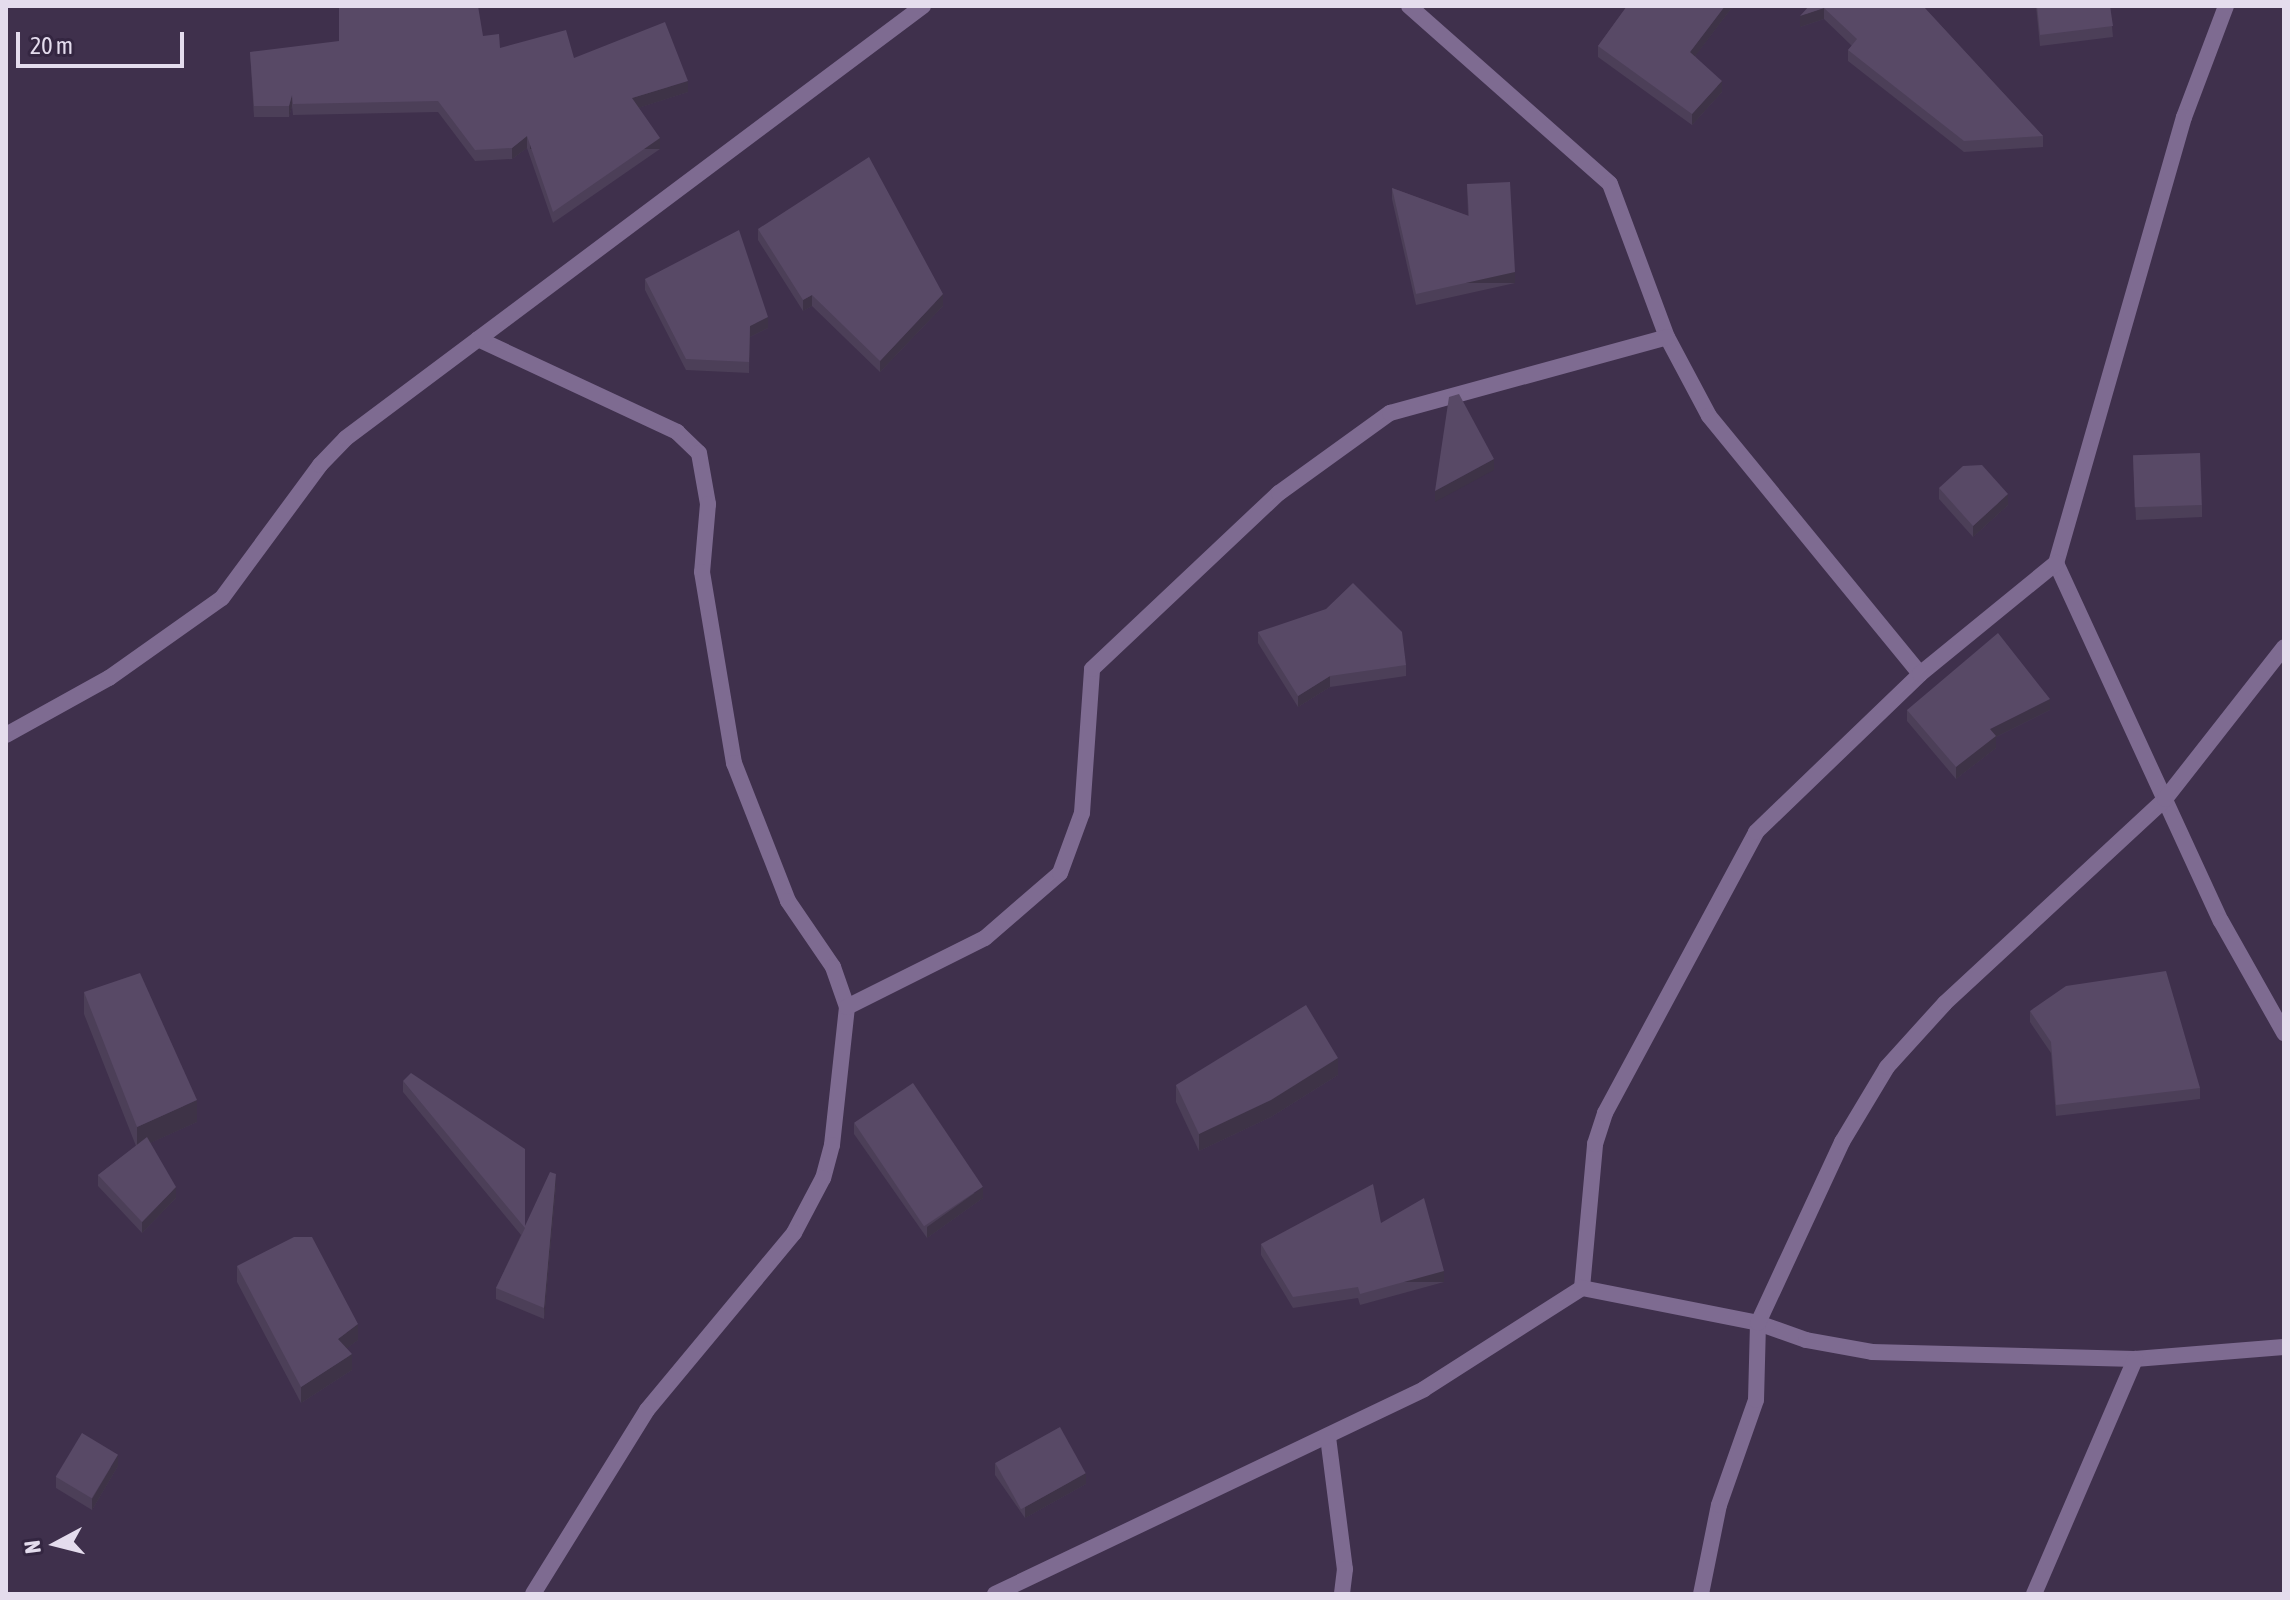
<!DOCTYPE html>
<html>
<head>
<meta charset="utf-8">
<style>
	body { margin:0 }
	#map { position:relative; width:2290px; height:1600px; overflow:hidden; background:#3f304c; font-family:"Asap Condensed",sans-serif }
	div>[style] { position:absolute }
	.street>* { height:16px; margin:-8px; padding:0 8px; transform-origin:8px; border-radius:8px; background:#7e6b91 }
	.wall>* { inset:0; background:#4c3f58 }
	.shaded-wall>* { inset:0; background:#3e3347; transform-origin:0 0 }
	.building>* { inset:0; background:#584966; transform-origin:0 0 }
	span { translate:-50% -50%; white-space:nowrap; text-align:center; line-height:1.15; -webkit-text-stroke:7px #342641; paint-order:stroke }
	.frame { position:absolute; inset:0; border:8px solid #e4dced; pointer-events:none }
	.north { position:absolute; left:16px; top:1504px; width:80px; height:80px; -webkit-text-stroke:6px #342641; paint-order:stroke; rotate:263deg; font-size:22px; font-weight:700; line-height:32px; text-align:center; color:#e4dced }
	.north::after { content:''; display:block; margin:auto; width:28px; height:36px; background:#e4dced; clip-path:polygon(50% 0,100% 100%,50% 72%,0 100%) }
	.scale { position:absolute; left:16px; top:32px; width:168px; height:36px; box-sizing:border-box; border:4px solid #e4dced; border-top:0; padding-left:10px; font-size:24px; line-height:28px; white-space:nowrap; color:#e4dced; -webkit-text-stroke:6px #342641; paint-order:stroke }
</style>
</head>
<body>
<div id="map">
	<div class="street">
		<i style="left:1409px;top:6px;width:268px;rotate:41.5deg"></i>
		<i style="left:1610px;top:184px;width:163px;rotate:69.6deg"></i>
		<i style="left:1667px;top:337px;width:89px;rotate:62deg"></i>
		<i style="left:1709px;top:416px;width:333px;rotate:50.7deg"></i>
		<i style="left:2226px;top:6px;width:119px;rotate:110.7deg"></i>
		<i style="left:2184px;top:117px;width:464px;rotate:106deg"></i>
		<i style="left:2056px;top:563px;width:394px;rotate:65.3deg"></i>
		<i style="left:2221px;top:921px;width:129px;rotate:60.6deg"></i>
		<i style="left:478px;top:339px;width:220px;rotate:25deg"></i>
		<i style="left:677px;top:432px;width:30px;rotate:44deg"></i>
		<i style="left:699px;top:453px;width:52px;rotate:80deg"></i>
		<i style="left:708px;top:504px;width:68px;rotate:95deg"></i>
		<i style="left:702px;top:572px;width:194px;rotate:80.5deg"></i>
		<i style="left:734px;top:763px;width:148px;rotate:68.6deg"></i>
		<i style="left:788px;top:901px;width:80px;rotate:55.7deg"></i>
		<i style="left:833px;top:967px;width:42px;rotate:70.7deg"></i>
		<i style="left:847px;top:1007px;width:139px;rotate:96.2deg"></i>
		<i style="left:832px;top:1145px;width:34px;rotate:105deg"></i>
		<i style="left:823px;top:1178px;width:62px;rotate:117.8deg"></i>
		<i style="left:794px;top:1233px;width:230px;rotate:129.7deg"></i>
		<i style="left:647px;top:1410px;width:216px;rotate:121.8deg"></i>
		<i style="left:6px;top:735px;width:118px;rotate:-29deg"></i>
		<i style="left:109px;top:678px;width:138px;rotate:-35.3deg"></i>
		<i style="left:222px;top:598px;width:165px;rotate:-53.6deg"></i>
		<i style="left:320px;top:465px;width:37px;rotate:-46deg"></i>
		<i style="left:346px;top:438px;width:721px;rotate:-36.82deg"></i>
		<i style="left:847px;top:1007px;width:154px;rotate:-26.6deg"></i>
		<i style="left:985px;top:938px;width:99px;rotate:-40.9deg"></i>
		<i style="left:1060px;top:873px;width:64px;rotate:-69.9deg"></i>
		<i style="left:1082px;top:813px;width:144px;rotate:-86deg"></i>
		<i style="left:1092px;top:669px;width:257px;rotate:-43.3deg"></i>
		<i style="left:1279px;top:493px;width:137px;rotate:-35.8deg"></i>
		<i style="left:1390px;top:413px;width:287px;rotate:-15.3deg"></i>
		<i style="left:1582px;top:1288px;width:145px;rotate:-84.8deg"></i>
		<i style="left:1595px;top:1144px;width:33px;rotate:-72deg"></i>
		<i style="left:1605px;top:1113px;width:319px;rotate:-61.7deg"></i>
		<i style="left:1756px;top:832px;width:228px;rotate:-43.9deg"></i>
		<i style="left:1920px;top:674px;width:176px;rotate:-39.2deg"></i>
		<i style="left:1328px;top:1437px;width:133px;rotate:82.7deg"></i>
		<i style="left:1345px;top:1569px;width:25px;rotate:97deg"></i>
		<i style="left:995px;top:1594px;width:475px;rotate:-25.5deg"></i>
		<i style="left:1424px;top:1389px;width:188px;rotate:-32.6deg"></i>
		<i style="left:1582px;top:1288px;width:179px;rotate:11.2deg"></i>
		<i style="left:1758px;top:1323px;width:51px;rotate:19.5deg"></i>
		<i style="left:1806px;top:1340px;width:67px;rotate:10.3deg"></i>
		<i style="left:1872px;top:1352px;width:263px;rotate:1.5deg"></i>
		<i style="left:2135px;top:1359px;width:149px;rotate:-4.6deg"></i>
		<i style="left:1701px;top:1594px;width:91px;rotate:-78.6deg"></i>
		<i style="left:1719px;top:1505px;width:111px;rotate:-70.6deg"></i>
		<i style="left:1756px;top:1400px;width:77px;rotate:-88.5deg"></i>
		<i style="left:1758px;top:1323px;width:200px;rotate:-65.1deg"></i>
		<i style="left:1842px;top:1142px;width:87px;rotate:-59deg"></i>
		<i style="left:1887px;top:1067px;width:86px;rotate:-47.8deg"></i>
		<i style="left:1945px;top:1003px;width:300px;rotate:-42.8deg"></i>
		<i style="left:2165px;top:799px;width:193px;rotate:-51.9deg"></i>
		<i style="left:2034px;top:1594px;width:256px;rotate:-66.7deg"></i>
	</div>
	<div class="wall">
		<i style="clip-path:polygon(1627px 6px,1733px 6px,1695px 56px,1722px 92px,1692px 125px,1598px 57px,1598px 46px)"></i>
		<i style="clip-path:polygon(1809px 6px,1923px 6px,2043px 136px,2043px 147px,1964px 152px,1848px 61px,1848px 50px,1852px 46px,1824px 19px,1800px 27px)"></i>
		<i style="clip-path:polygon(2036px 6px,2110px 6px,2113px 37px,2040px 46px)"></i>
		<i style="clip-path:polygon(483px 36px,500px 48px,574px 58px,688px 92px,638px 108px,660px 149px,553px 223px,527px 148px,512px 159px,475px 161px,438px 112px,293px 115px,292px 106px,289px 117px,254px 117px,250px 52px)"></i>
		<i style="clip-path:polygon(1467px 184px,1515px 283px,1416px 305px,1392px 199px,1392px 188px,1468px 216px)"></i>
		<i style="clip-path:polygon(758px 229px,943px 306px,880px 372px,812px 306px,803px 311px,758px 240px)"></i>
		<i style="clip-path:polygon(645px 279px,768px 328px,750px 337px,749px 373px,686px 370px,645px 290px)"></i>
		<i style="clip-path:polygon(2133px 457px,2202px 505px,2202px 517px,2136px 520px)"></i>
		<i style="clip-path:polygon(1939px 488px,2008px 505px,1973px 537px,1939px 499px)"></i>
		<i style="clip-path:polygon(1258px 632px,1406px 665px,1406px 676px,1330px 687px,1298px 707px,1258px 643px)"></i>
		<i style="clip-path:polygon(1907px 710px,2050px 710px,1996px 737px,1996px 748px,1956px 779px,1907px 721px)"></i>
		<i style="clip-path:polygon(84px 992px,197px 1122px,150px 1143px,176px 1198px,142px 1233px,98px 1186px,98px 1175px,136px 1146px,84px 1014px)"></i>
		<i style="clip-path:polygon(2030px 1011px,2200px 1088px,2200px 1099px,2056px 1116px,2051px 1053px,2030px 1022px)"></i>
		<i style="clip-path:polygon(1338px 1075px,1271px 1117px,1199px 1151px,1176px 1102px,1176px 1085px)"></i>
		<i style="clip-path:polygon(403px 1081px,525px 1226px,556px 1185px,544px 1319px,496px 1299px,496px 1288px,521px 1235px,403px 1092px)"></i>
		<i style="clip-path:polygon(854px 1123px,983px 1198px,927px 1238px,854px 1134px)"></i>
		<i style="clip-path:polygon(1381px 1223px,1444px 1282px,1360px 1305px,1358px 1298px,1293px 1308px,1261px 1255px,1261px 1244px)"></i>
		<i style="clip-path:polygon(237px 1266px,358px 1340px,347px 1348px,352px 1370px,301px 1403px,237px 1282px)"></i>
		<i style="clip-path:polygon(995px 1463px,1086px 1484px,1025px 1518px,995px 1475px)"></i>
		<i style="clip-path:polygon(118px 1466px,92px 1510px,56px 1488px,56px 1477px)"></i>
	</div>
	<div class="shaded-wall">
		<i style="clip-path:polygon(1725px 6px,1733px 6px,1690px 63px,1690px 52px)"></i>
		<i style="clip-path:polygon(1824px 8px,1824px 19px,1800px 27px,1800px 16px)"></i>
		<i style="clip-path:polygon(688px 81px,688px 92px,632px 110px,632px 98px)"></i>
		<i style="clip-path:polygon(1722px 81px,1722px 92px,1692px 125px,1692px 114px)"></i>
		<i style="clip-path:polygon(292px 95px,292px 106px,289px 117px,289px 106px)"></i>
		<i style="clip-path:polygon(527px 136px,527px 148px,512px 159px,512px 148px)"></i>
		<i style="left:660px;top:138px;width:11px;height:130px;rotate:90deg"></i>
		<i style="left:1515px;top:272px;width:11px;height:101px;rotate:90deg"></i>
		<i style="clip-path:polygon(943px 294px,943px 306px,880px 372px,880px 361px)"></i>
		<i style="clip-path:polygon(812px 295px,812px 306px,803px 311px,803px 300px)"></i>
		<i style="clip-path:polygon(768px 317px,768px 328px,750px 337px,749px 373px,750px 326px)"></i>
		<i style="clip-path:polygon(1494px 459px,1494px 470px,1435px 502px,1435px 491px)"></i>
		<i style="clip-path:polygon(2008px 494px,2008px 505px,1973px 537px,1973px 526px)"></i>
		<i style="clip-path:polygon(1330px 676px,1330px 687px,1298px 707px,1298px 696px)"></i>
		<i style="clip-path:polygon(2050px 699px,2050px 710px,1996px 737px,1996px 748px,1956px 779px,1956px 767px,1990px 729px)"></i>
		<i style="clip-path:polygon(1338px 1058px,1338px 1075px,1271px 1117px,1199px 1151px,1199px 1134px)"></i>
		<i style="clip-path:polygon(197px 1100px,197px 1122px,137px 1149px,137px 1127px)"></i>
		<i style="clip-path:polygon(556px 1174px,556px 1185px,544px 1319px,544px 1308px)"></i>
		<i style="clip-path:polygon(176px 1187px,176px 1198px,142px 1233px,142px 1222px)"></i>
		<i style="clip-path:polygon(983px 1187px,983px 1198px,927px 1238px,927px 1227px)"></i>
		<i style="left:1444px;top:1271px;width:11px;height:87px;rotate:90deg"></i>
		<i style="clip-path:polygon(358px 1324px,358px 1340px,338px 1355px,338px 1339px)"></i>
		<i style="clip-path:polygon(352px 1354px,352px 1370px,301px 1403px,301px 1387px)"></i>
		<i style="clip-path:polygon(118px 1455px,118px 1466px,92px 1510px,92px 1499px)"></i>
		<i style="clip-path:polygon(1086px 1473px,1086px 1484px,1025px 1518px,1025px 1507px)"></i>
	</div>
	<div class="building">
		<i style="clip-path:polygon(339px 6px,478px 6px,483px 36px,499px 34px,500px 48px,566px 30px,574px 58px,665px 22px,688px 81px,632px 98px,660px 138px,553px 212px,527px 136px,512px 148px,475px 150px,438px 101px,293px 104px,292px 95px,289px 106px,254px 106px,250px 52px,339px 41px)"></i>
		<i style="clip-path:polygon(1627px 6px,1725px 6px,1690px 52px,1722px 81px,1692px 114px,1598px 46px)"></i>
		<i style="clip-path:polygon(1809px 6px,1923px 6px,2043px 136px,1964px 141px,1848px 50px,1857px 39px,1824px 8px,1800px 16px)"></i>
		<i style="clip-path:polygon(2037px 6px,2110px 6px,2113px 26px,2040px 35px)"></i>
		<i style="clip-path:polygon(869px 157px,943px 294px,880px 361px,812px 295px,803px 300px,758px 229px)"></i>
		<i style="clip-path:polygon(1510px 182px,1515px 272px,1416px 294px,1392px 188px,1469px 216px,1467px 184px)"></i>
		<i style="clip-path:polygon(739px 230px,768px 317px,750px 326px,749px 362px,686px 359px,645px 279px)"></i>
		<i style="clip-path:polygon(1459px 394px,1494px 459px,1435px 491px,1449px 397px)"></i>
		<i style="left:2200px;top:453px;width:52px;height:67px;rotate:88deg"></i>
		<i style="clip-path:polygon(1982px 465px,2008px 494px,1973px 526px,1939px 488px,1963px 466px)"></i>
		<i style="clip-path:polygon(1353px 583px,1402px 632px,1406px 665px,1330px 676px,1298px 696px,1258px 632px,1326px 609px)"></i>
		<i style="clip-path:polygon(1998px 633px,2050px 699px,1990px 729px,1996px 736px,1956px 767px,1907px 710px)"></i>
		<i style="clip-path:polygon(2166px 971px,2200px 1088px,2056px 1105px,2051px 1042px,2030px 1011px,2066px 986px)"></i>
		<i style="clip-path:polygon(140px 973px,197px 1100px,137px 1127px,84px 992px)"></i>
		<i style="clip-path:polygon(1306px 1005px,1338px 1058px,1271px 1100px,1199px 1134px,1176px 1085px)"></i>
		<i style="clip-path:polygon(411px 1073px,525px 1149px,525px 1226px,550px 1172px,556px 1174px,544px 1308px,496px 1288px,525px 1228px,403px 1081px)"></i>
		<i style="left:913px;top:1083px;width:125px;height:71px;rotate:56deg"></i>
		<i style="clip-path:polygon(147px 1137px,176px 1187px,142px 1222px,98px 1175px)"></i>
		<i style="clip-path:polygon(1373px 1184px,1381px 1223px,1424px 1198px,1444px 1271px,1360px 1294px,1358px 1287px,1293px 1297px,1261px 1244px)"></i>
		<i style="clip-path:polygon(294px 1237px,312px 1237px,358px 1324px,338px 1339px,352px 1354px,301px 1387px,237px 1266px)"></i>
		<i style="left:1060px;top:1427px;width:53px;height:74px;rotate:61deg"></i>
		<i style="left:82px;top:1433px;width:42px;height:51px;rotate:31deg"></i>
	</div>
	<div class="frame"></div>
	<div class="north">N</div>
	<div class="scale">20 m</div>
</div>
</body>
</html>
